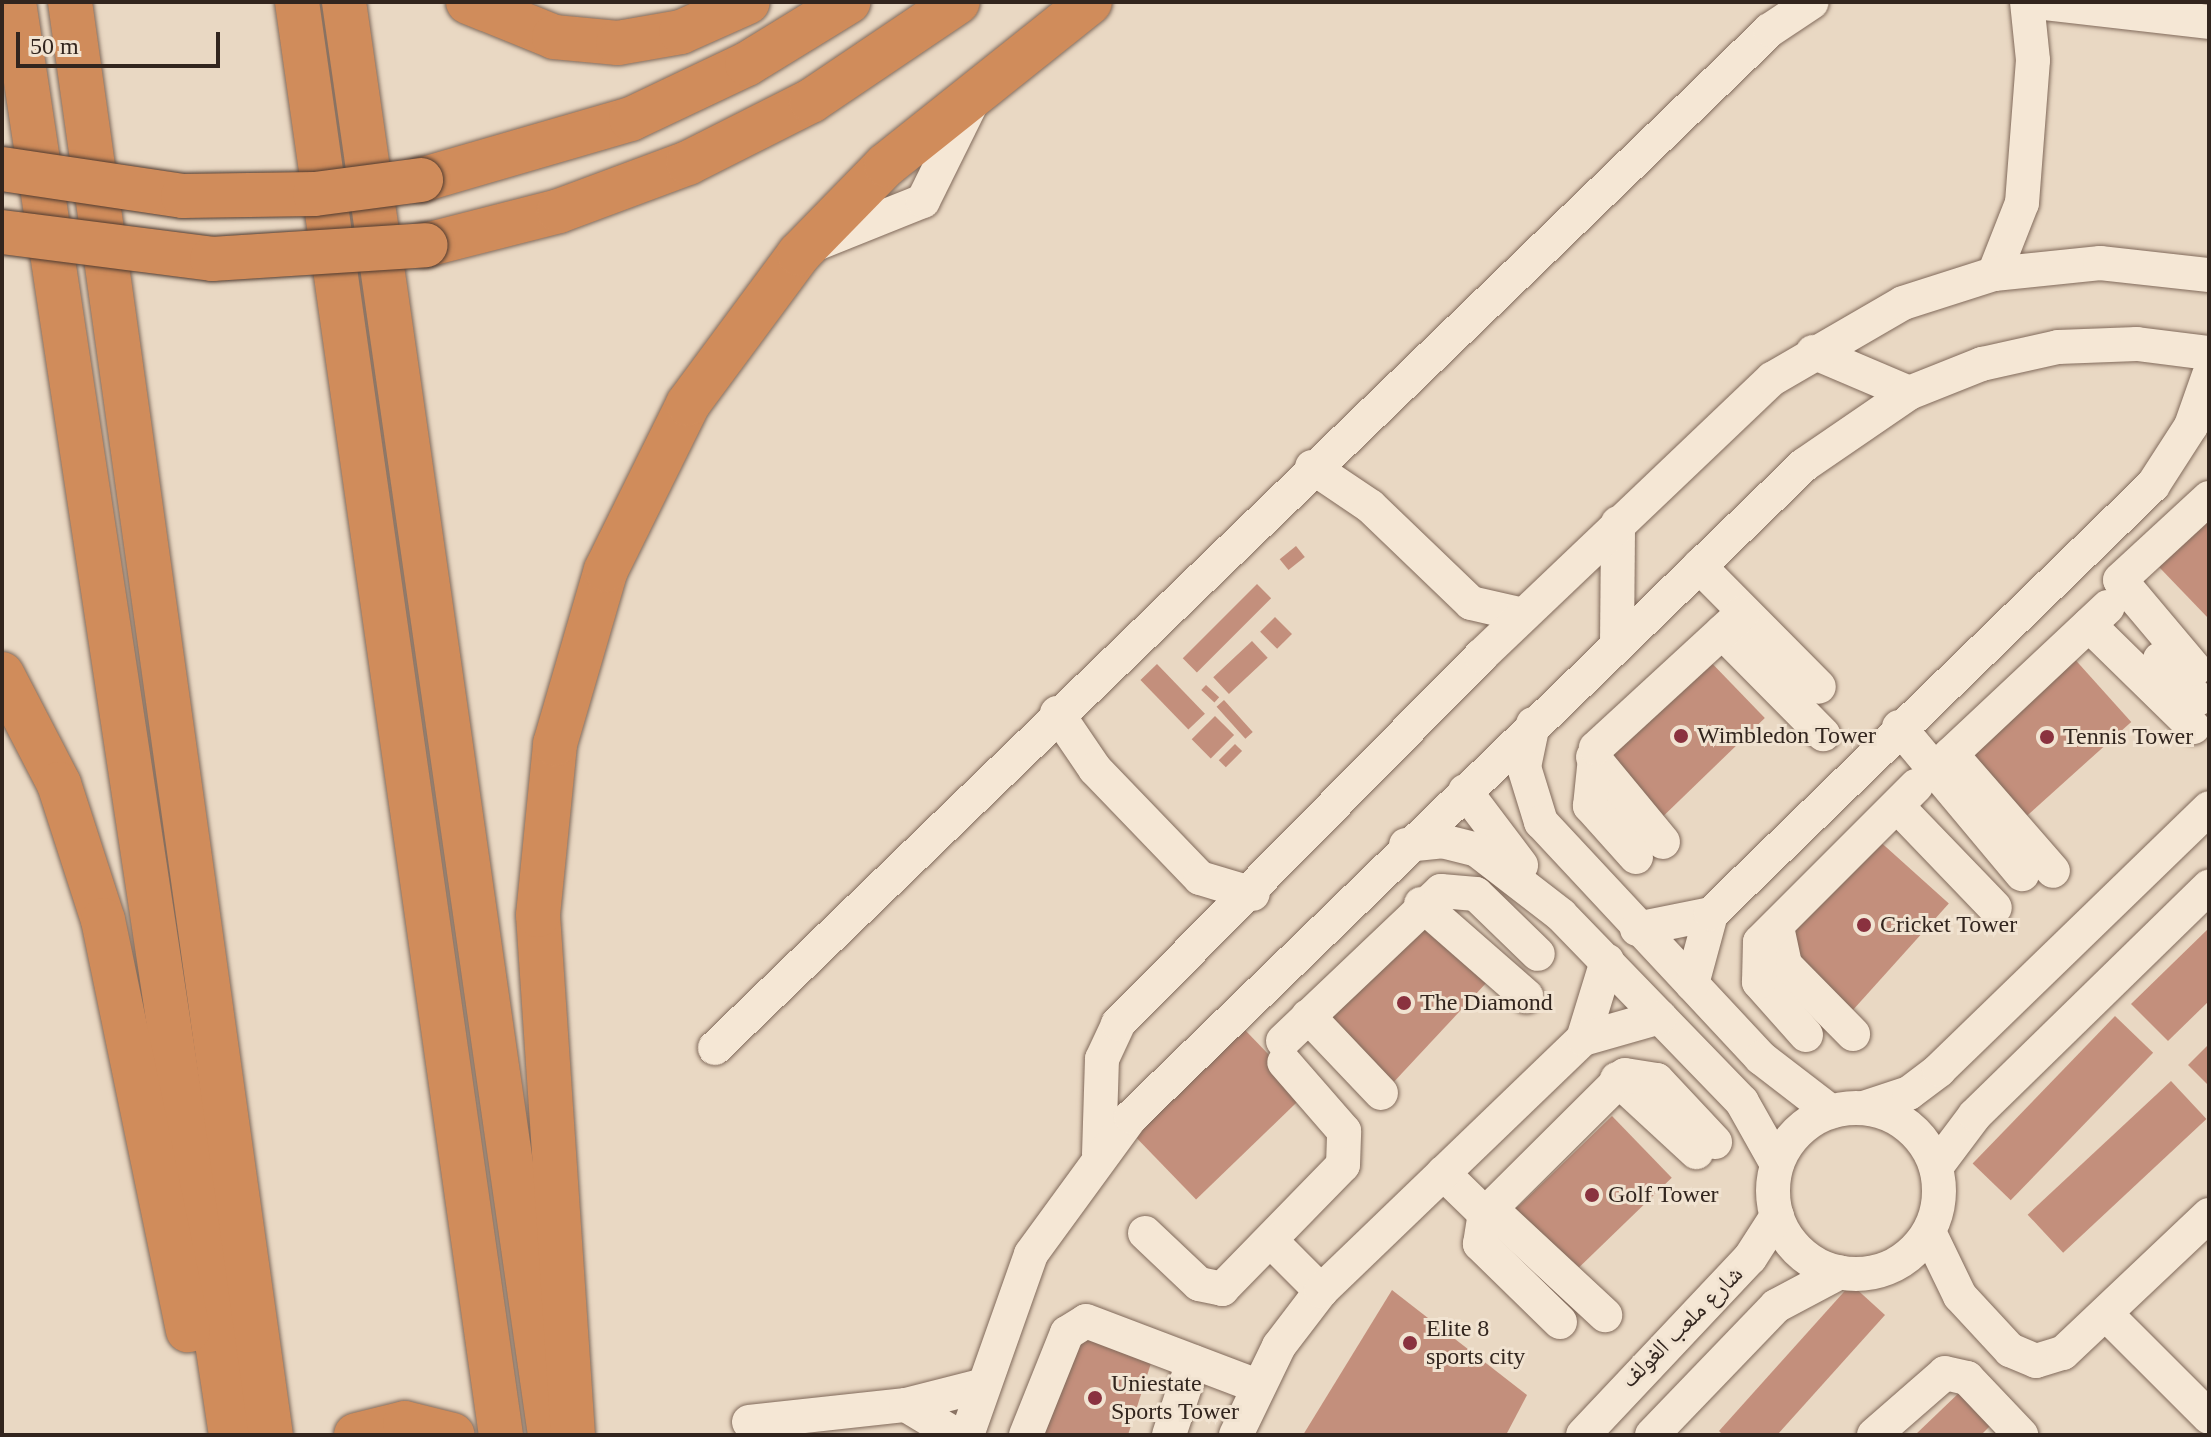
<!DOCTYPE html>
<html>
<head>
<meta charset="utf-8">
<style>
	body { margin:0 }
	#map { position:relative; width:2211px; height:1437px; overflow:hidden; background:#e9d8c3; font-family:"Times New Roman","Noto Naskh Arabic",serif }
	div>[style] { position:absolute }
	.building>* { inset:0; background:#c38f7c; transform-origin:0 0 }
	.roads { filter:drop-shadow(0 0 2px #816a5b) drop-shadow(0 0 2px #816a5b) }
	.minor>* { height:34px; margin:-17px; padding:0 17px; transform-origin:17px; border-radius:17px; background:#f5e7d5 }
	.minor>.ring { margin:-17px; padding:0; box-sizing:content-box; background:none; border:34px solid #f5e7d5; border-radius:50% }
	.highway>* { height:44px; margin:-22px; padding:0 22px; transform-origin:22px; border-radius:22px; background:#d08c5b }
	.bridges { filter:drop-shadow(0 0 2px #4f3a2f) drop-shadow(0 0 2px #4f3a2f) }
	.highway-bridge>* { height:44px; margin:-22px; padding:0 22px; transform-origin:22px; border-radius:22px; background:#d08c5b }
	.dots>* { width:22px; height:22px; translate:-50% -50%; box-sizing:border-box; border:4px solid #f1e3d1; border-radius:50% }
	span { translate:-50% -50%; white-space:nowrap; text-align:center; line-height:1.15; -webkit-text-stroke:6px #f1e3d1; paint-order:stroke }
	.poi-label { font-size:24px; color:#32251e }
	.left { translate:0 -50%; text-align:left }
	.street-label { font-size:24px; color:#32251e }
	.frame { position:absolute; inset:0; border:4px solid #32251e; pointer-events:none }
	.scale { position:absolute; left:16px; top:32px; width:204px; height:36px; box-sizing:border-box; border:4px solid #32251e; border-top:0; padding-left:10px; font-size:24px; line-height:28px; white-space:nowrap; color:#32251e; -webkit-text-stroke:6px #f1e3d1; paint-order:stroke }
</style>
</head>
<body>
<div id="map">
	<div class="building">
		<i style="clip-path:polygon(2209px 519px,2209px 619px,2159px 567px)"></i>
		<i style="left:1296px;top:546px;width:14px;height:21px;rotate:51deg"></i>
		<i style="left:1257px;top:584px;width:20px;height:105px;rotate:45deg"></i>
		<i style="left:1275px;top:617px;width:24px;height:21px;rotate:45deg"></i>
		<i style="left:1252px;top:641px;width:23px;height:53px;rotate:47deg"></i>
		<i style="left:1703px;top:654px;width:89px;height:146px;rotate:46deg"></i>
		<i style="left:2071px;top:655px;width:90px;height:144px;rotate:48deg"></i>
		<i style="left:1157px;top:664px;width:69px;height:23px;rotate:46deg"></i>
		<i style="left:1206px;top:685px;width:18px;height:7px;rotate:43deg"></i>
		<i style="left:1224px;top:700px;width:43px;height:10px;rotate:48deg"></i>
		<i style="left:1215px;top:716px;width:27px;height:33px;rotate:45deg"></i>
		<i style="left:1235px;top:744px;width:10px;height:23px;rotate:45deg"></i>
		<i style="left:1876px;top:838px;width:98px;height:146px;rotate:42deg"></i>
		<i style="left:1420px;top:919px;width:92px;height:145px;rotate:43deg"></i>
		<i style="clip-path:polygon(2209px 928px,2209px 1001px,2168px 1041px,2131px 1004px)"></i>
		<i style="left:2115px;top:1016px;width:53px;height:205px;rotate:44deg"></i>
		<i style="left:1245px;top:1030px;width:88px;height:153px;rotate:46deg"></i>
		<i style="clip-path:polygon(2209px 1044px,2209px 1086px,2188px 1065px)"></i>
		<i style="left:2171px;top:1081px;width:52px;height:196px;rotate:47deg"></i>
		<i style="left:1612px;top:1116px;width:86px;height:138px;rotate:46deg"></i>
		<i style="clip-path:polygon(1851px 1284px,1885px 1315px,1777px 1435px,1723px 1435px,1719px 1431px)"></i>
		<i style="clip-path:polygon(1392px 1290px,1527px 1395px,1506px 1435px,1303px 1435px)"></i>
		<i style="clip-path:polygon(1071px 1334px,1152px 1360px,1128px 1435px,1039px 1435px)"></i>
		<i style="clip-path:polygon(1962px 1390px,1994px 1422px,1981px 1435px,1915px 1435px)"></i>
	</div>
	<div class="roads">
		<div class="minor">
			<i style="left:2036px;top:2px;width:174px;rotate:6.6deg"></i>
			<i style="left:816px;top:244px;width:115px;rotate:-21.9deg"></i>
			<i style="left:923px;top:201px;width:110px;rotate:-63.7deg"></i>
			<i style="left:1994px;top:274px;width:76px;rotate:-68.5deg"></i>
			<i style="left:2022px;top:203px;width:143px;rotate:-85.6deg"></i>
			<i style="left:2033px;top:60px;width:58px;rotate:-95.9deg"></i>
			<i style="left:1813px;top:352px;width:104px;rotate:23.1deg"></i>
			<i style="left:1312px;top:467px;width:70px;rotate:33.9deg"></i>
			<i style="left:1370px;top:506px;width:140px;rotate:43.8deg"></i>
			<i style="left:1471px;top:603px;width:53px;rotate:13deg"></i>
			<i style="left:1699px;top:566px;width:170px;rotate:45.2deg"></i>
			<i style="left:2089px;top:625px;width:146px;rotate:44.4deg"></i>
			<i style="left:1722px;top:632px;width:144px;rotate:45.3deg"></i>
			<i style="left:1617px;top:645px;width:122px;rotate:-89.5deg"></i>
			<i style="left:2160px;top:659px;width:55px;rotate:46.5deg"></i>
			<i style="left:2195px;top:669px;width:116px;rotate:-130.1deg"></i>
			<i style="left:2120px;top:580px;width:121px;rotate:-42.7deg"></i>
			<i style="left:1057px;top:713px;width:68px;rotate:55.8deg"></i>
			<i style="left:1095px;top:769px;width:151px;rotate:46.1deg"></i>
			<i style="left:1200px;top:878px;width:55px;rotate:16.8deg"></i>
			<i style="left:1533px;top:724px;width:44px;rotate:101.8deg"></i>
			<i style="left:1524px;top:767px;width:58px;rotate:72.8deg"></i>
			<i style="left:1541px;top:822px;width:323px;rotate:47deg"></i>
			<i style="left:1761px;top:1058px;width:88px;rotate:37.6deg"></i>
			<i style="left:1899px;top:727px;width:192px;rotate:50.1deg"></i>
			<i style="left:1951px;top:754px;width:155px;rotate:48.9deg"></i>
			<i style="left:1593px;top:757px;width:110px;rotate:50.5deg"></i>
			<i style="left:1932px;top:772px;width:241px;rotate:-43.2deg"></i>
			<i style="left:1465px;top:791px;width:93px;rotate:52.9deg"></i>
			<i style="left:1897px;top:806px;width:141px;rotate:46.1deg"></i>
			<i style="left:1406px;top:845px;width:36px;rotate:-6deg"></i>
			<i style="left:1442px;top:841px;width:36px;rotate:14deg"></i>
			<i style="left:1477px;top:850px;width:106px;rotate:37.7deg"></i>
			<i style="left:1561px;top:915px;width:260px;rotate:45.9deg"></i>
			<i style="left:1742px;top:1102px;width:71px;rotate:60.6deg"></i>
			<i style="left:1636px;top:857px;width:69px;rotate:-132deg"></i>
			<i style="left:1590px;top:806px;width:58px;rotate:-84.1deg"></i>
			<i style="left:1596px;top:748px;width:200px;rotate:-42.6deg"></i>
			<i style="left:1421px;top:904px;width:140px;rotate:41.2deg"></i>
			<i style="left:1777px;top:927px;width:39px;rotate:78deg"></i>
			<i style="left:1785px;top:965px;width:97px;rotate:45.4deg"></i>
			<i style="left:1637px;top:929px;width:76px;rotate:-11.5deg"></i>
			<i style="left:1692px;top:984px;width:73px;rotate:-74.8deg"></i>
			<i style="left:1711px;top:914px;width:616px;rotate:-44.14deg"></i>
			<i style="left:2153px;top:485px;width:70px;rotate:-57.2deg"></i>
			<i style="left:2191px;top:426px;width:54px;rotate:-70.6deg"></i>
			<i style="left:1308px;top:1016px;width:106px;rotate:46.5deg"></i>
			<i style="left:1806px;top:1035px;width:71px;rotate:-131.6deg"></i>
			<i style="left:1759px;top:982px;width:40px;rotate:-88.6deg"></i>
			<i style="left:1760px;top:942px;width:221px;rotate:-45deg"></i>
			<i style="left:1583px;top:1039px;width:82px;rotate:-72.9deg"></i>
			<i style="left:1283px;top:1041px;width:218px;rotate:-43.5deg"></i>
			<i style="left:1441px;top:891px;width:35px;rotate:5deg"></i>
			<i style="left:1476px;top:894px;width:86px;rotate:44.1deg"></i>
			<i style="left:715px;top:1048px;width:1466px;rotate:-43.98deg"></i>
			<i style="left:1770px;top:30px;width:50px;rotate:-33.7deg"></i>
			<i style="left:1617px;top:1079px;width:108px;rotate:42.7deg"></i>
			<i style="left:1864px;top:1108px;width:47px;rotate:-18.4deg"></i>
			<i style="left:1909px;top:1093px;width:38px;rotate:-37deg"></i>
			<i style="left:1939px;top:1070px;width:376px;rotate:-44.1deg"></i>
			<i class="ring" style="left:1773px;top:1108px;width:132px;height:132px"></i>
			<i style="left:1099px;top:1154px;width:95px;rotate:-88.2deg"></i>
			<i style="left:1102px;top:1059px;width:38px;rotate:-65deg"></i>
			<i style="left:1118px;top:1024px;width:517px;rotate:-45.39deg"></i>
			<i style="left:1481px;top:656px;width:402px;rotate:-43.6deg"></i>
			<i style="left:1772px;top:379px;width:151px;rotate:-30.1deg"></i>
			<i style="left:1903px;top:303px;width:96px;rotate:-17.7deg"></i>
			<i style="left:1994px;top:274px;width:107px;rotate:-5.9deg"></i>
			<i style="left:2100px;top:263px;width:110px;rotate:6.3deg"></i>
			<i style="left:1936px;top:1167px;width:65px;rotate:-53.1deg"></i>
			<i style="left:1975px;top:1115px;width:327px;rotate:-44.3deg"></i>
			<i style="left:1443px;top:1173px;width:59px;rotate:44.3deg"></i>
			<i style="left:1491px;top:1209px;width:156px;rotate:42.9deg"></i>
			<i style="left:1929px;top:1232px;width:71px;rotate:64.2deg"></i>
			<i style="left:1960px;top:1296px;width:74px;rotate:47.2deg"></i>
			<i style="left:2010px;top:1350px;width:28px;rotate:23deg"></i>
			<i style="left:2036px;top:1361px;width:28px;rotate:-17deg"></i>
			<i style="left:2063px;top:1353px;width:201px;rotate:-43.4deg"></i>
			<i style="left:1145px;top:1233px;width:74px;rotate:43.4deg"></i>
			<i style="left:1199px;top:1284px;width:24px;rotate:12deg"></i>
			<i style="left:1222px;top:1289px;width:173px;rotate:-45.7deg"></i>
			<i style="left:1343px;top:1165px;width:34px;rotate:-88deg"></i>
			<i style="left:1344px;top:1131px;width:91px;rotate:-131deg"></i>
			<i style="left:1271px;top:1241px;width:71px;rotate:45deg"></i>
			<i style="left:2107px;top:1315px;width:144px;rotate:45deg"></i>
			<i style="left:1560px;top:1322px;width:112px;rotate:-135.7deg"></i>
			<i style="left:1480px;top:1244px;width:30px;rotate:-81deg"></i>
			<i style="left:1485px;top:1214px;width:197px;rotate:-44.8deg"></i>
			<i style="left:1625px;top:1075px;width:32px;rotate:9deg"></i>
			<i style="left:1657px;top:1080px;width:85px;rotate:46.9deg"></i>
			<i style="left:906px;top:1405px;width:58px;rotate:31deg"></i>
			<i style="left:749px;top:1422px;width:158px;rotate:-6.2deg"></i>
			<i style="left:906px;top:1405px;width:76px;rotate:-14.4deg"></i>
			<i style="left:967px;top:1435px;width:192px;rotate:-70.5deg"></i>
			<i style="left:1031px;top:1254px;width:170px;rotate:-53.9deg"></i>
			<i style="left:1131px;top:1117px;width:937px;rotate:-44.09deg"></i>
			<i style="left:1804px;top:465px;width:127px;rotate:-34.4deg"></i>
			<i style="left:1909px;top:393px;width:79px;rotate:-21.7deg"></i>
			<i style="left:1982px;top:364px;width:78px;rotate:-12.6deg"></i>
			<i style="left:2058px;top:347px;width:79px;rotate:-2.2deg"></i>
			<i style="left:2137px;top:344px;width:73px;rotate:7.1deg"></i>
			<i style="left:1026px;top:1435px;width:110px;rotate:-68.1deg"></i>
			<i style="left:1067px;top:1333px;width:22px;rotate:-32deg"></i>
			<i style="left:1086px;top:1321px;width:183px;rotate:20.8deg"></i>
			<i style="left:1169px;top:1435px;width:77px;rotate:-71.8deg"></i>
			<i style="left:1236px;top:1435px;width:99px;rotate:-64.2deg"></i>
			<i style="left:1279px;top:1346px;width:69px;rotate:-52.6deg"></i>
			<i style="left:1321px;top:1291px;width:364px;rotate:-43.9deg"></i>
			<i style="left:1583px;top:1039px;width:80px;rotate:-15.9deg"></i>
			<i style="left:1583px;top:1435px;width:243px;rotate:-46.7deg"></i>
			<i style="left:1750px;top:1258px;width:50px;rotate:-57.3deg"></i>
			<i style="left:1652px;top:1435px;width:179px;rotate:-46.1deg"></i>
			<i style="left:1776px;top:1306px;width:72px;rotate:-28deg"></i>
			<i style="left:1874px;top:1435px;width:94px;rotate:-41.1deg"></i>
			<i style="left:1945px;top:1373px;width:23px;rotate:13deg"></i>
			<i style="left:1967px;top:1378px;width:79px;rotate:46.5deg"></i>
		</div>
		<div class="highway">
			<i style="left:14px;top:2px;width:1449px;rotate:81.39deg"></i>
			<i style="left:70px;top:2px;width:1447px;rotate:82.02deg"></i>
			<i style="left:297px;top:2px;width:1447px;rotate:81.9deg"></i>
			<i style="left:344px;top:2px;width:1448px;rotate:81.82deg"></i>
			<i style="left:468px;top:2px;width:93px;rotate:22.1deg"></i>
			<i style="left:554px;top:37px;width:64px;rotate:5.4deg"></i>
			<i style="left:618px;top:43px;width:64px;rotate:-9.9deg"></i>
			<i style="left:681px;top:32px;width:73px;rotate:-24.1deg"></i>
			<i style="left:421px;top:180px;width:219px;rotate:-16.2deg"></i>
			<i style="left:631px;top:119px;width:128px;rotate:-25.4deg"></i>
			<i style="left:747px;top:64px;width:119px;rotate:-31.5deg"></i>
			<i style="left:426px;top:245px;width:137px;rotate:-14.3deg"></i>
			<i style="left:559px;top:211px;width:138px;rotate:-20.4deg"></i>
			<i style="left:688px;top:163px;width:138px;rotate:-26.8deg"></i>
			<i style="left:811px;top:101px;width:177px;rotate:-34deg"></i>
			<i style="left:2px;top:674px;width:124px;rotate:62.6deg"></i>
			<i style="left:59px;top:784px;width:143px;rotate:72.1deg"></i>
			<i style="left:103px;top:920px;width:419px;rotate:78.3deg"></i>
			<i style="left:356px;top:1435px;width:50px;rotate:-13.8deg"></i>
			<i style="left:405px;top:1423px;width:49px;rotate:14deg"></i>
			<i style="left:573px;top:1435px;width:521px;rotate:-93.85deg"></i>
			<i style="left:538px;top:915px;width:172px;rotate:-84.3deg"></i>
			<i style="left:555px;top:744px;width:181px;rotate:-73.7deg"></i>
			<i style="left:606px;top:570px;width:185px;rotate:-63.7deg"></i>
			<i style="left:688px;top:404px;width:187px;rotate:-53.5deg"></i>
			<i style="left:799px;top:254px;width:124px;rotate:-45.7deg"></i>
			<i style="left:886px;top:165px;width:261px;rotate:-38.6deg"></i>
		</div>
	</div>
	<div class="bridges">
		<div class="highway-bridge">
			<i style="left:2px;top:169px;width:183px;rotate:8.5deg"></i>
			<i style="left:183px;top:196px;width:132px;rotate:-0.9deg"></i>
			<i style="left:315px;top:194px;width:107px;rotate:-7.5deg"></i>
			<i style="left:2px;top:232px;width:212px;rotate:7.3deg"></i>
			<i style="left:212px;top:259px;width:214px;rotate:-3.7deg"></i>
		</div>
	</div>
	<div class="dots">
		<i style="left:1681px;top:736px;background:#8a323f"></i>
		<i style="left:2047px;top:737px;background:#8a323f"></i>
		<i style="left:1864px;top:925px;background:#8a323f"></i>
		<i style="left:1404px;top:1003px;background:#8a323f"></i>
		<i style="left:1592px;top:1195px;background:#8a323f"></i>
		<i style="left:1410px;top:1343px;background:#8a323f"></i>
		<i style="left:1095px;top:1398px;background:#8a323f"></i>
	</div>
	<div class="poi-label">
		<span class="left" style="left:1697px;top:736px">Wimbledon Tower</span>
		<span class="left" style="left:2063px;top:737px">Tennis Tower</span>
		<span class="left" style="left:1880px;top:925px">Cricket Tower</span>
		<span class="left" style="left:1420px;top:1003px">The Diamond</span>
		<span class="left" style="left:1608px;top:1195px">Golf Tower</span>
		<span class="left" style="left:1426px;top:1343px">Elite 8<br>sports city</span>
		<span class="left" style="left:1111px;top:1398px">Uniestate<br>Sports Tower</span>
	</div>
	<div class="street-label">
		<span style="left:1682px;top:1327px;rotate:-45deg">شارع ملعب الغولف</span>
	</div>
	<div class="frame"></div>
	<div class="scale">50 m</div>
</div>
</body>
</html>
